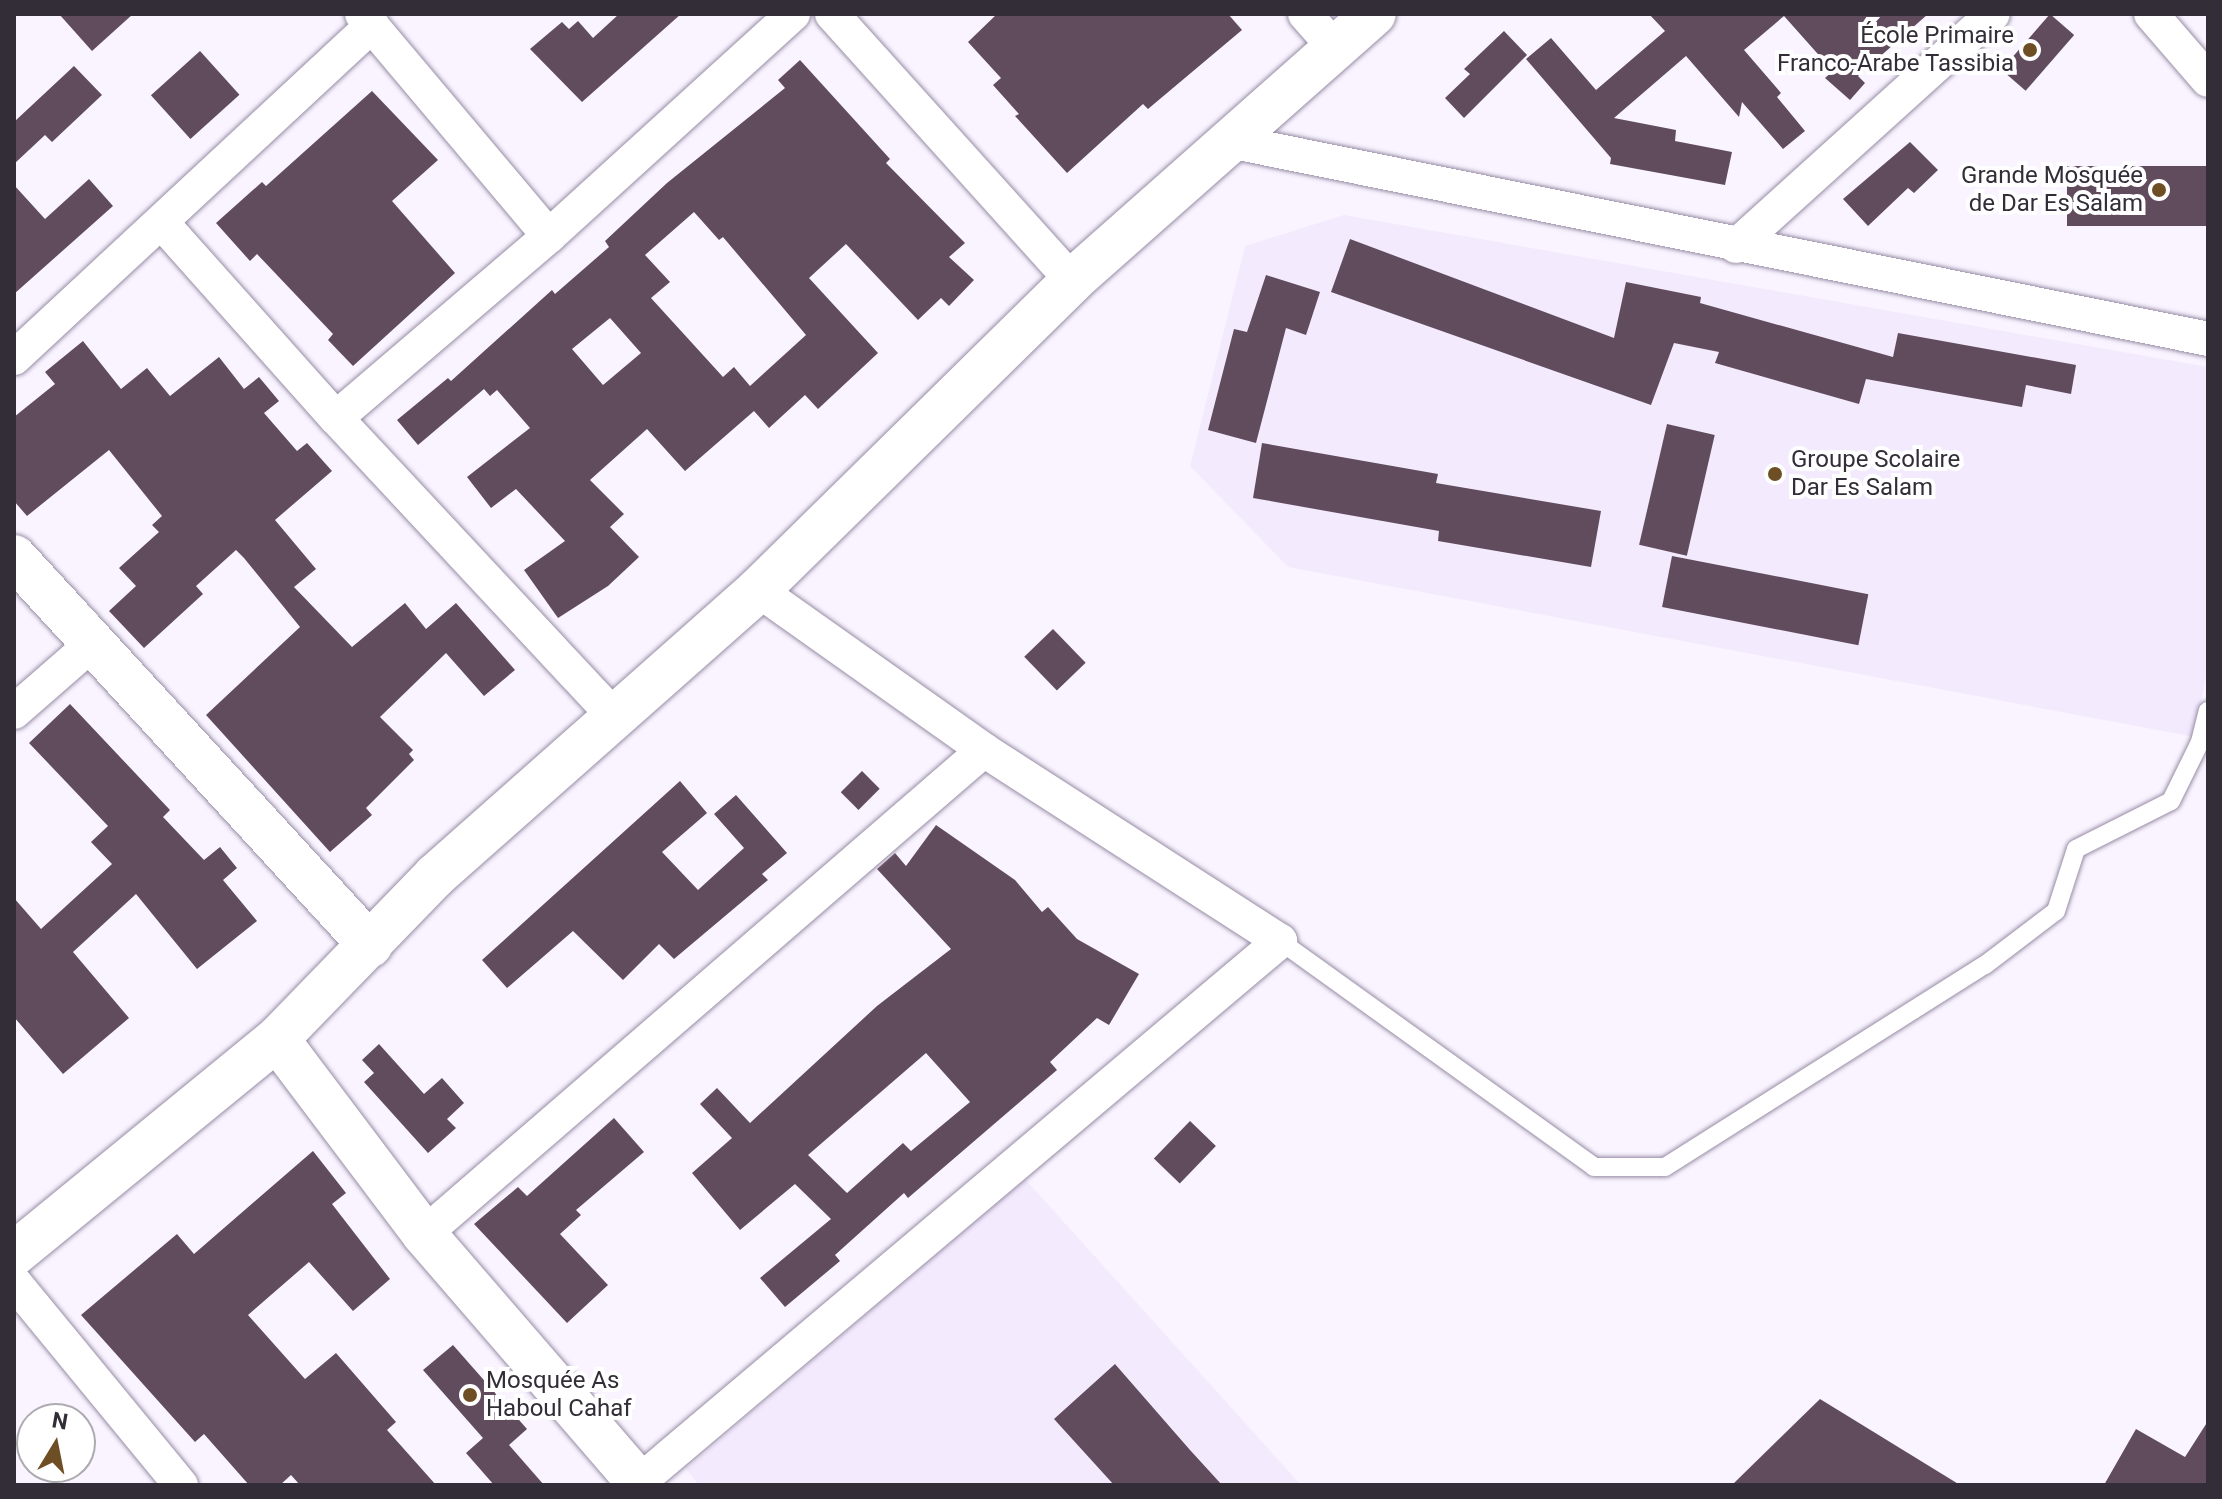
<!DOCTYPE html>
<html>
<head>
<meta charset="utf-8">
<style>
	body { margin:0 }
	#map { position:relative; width:2222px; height:1499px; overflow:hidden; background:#f9f4ff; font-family:Roboto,sans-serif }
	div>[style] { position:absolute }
	.built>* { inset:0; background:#f3eafe }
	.building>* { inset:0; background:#614c5e; transform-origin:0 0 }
	.roads { filter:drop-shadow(0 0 2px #988ca5) drop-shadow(0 0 2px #988ca5) }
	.lane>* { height:18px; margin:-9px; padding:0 9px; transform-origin:9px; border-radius:9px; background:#fff }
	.street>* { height:34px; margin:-17px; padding:0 17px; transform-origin:17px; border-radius:17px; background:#fff }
	.secondary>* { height:44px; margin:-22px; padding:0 22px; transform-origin:22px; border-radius:22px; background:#fff }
	.dots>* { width:22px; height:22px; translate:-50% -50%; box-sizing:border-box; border:4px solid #fff; border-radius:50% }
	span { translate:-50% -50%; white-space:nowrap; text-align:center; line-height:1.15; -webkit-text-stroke:8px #fff; paint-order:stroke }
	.poi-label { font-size:24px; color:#322d37 }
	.right { translate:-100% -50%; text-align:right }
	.left { translate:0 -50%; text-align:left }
	.frame { position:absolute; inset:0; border:16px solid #322d37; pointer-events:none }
	.north { position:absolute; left:16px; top:1403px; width:80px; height:80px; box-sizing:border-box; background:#fff; border:2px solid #adabaf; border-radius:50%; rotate:10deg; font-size:22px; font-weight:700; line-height:32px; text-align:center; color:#322d37 }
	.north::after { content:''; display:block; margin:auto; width:28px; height:36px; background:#6e4e25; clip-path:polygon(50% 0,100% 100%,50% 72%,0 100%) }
</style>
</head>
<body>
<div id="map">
	<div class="built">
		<i style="clip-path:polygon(1344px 215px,2208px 367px,2208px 664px,2195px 737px,1288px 567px,1190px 466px,1245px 246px)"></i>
		<i style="clip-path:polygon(1025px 1179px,1301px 1485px,699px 1485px,686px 1469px)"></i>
	</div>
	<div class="building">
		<i style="clip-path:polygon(59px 14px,133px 14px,92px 51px)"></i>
		<i style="clip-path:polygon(619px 14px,681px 14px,582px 102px,530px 49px,562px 22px,569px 29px,578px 21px,593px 38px)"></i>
		<i style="clip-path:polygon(997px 14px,1228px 14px,1242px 30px,1148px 109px,1143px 104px,1067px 173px,1015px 116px,1019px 114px,993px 85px,1001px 78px,968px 42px)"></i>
		<i style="clip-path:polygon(1649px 14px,1928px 14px,1858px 76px,1865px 83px,1850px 100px,1825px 78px,1833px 71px,1784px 16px,1744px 50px,1781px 93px,1777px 97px,1805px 131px,1783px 149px,1742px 102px,1739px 117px,1686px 56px,1614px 118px,1676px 130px,1675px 141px,1732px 152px,1725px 185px,1610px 164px,1611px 158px,1526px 59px,1551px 38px,1596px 90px,1665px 31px)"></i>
		<i style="left:2050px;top:14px;width:32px;height:74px;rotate:41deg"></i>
		<i style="clip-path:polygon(1504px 31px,1527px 55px,1464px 118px,1445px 98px,1470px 74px,1464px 69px)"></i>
		<i style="left:200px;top:51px;width:59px;height:66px;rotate:48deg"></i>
		<i style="clip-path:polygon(evenodd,800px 60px,890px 159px,886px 163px,965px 243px,949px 257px,974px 280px,949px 306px,941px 298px,918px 320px,846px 244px,809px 278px,878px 353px,818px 409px,805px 395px,769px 428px,754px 411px,685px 471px,647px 429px,590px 480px,624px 514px,610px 527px,639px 557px,608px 586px,558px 618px,524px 570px,565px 541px,516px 489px,491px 508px,467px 477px,530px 428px,497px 390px,490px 396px,484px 389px,418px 445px,397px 420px,448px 378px,451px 381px,552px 290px,555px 294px,609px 247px,605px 241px,667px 183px,785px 88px,778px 80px,800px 60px,694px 212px,719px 240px,723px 237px,806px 335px,750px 386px,734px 367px,723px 377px,651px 298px,670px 282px,645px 255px,694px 212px,800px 60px,610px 318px,641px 353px,603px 385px,572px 349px,610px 318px)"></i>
		<i style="clip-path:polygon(74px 66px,102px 95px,52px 142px,45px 135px,14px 164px,14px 122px)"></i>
		<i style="clip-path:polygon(372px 91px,438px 160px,392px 201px,455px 273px,353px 366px,328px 340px,333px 334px,257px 254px,250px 261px,216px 223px,262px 182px,266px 186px)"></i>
		<i style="clip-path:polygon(1910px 142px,1938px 170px,1914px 193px,1908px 188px,1868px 226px,1843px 199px)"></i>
		<i style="left:2208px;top:166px;width:60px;height:141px;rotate:90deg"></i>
		<i style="clip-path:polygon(89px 179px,113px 206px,14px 294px,14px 185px,45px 219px)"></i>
		<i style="clip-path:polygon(1350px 239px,1614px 338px,1626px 282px,1701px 297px,1700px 303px,1893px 357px,1898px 333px,2076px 365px,2071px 394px,2026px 385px,2022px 407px,1866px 379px,1859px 404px,1715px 363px,1719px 352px,1674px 343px,1651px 405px,1331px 292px)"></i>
		<i style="clip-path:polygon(1266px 275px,1320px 292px,1306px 335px,1286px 328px,1256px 443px,1208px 430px,1234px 329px,1247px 332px)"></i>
		<i style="clip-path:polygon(83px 341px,121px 389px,147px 368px,170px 396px,219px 357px,244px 389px,259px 377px,279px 401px,264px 413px,297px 451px,307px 443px,332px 471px,275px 520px,316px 569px,294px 587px,352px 647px,405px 603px,426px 629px,456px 603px,515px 670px,484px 696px,446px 653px,380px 717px,413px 750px,409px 754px,414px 760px,366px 808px,372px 815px,330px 852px,206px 715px,300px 627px,244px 558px,236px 550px,196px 586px,203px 594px,144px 648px,109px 611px,136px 586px,119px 568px,159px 532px,152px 525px,162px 516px,109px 450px,27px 516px,14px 501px,14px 417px,55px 384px,45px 372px)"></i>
		<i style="left:1667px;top:424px;width:49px;height:124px;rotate:13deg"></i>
		<i style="clip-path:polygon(1262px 443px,1438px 474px,1436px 483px,1601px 511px,1591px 567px,1438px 541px,1439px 531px,1253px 498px)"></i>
		<i style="left:1672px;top:556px;width:200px;height:52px;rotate:11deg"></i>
		<i style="left:1053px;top:629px;width:47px;height:40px;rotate:46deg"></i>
		<i style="clip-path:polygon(70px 704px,170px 810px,163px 817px,204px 860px,220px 847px,237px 868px,223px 880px,257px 921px,197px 969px,136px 894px,73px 952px,129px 1018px,63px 1074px,14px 1017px,14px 898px,41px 929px,112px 864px,91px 842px,108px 826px,29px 743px)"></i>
		<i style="left:862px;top:771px;width:25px;height:30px;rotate:45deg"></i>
		<i style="clip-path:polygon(680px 781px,707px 813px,662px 852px,698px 890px,744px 848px,714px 814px,736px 795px,787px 853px,762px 874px,768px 880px,674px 959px,659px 944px,623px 980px,573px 931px,507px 988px,482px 960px)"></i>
		<i style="clip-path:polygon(evenodd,936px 825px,1015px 880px,1042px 912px,1048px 907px,1077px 939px,1139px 974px,1109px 1025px,1097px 1018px,1050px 1062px,1057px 1070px,908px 1198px,904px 1193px,835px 1255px,840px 1261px,785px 1307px,760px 1278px,831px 1219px,795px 1184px,740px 1230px,692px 1173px,732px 1138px,700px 1104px,717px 1088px,750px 1123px,877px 1006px,951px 949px,877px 869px,895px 853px,906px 866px,936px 825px,926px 1053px,970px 1102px,911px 1151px,903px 1143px,847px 1193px,808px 1155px,926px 1053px)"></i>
		<i style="clip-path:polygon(379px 1044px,424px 1094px,442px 1078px,464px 1103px,447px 1119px,456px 1128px,428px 1153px,364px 1082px,374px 1073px,362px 1060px)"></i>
		<i style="clip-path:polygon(614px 1118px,644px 1152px,576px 1210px,581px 1215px,560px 1234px,608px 1285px,567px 1323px,474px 1224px,518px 1187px,527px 1196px)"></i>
		<i style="left:1190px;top:1121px;width:36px;height:52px;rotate:44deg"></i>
		<i style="clip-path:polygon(313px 1151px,346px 1193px,332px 1204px,390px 1279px,353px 1311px,309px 1262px,248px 1315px,305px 1379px,336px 1353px,396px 1422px,387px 1430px,436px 1485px,300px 1485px,291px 1475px,280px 1485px,249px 1485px,204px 1434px,195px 1442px,81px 1315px,177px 1234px,194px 1254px)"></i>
		<i style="clip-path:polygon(453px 1345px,527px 1429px,509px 1445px,544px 1485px,494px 1485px,466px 1453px,483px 1438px,423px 1370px)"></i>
		<i style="clip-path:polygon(1115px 1364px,1190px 1450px,1222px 1485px,1114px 1485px,1054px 1419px)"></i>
		<i style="clip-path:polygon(1820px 1399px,1960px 1485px,1732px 1485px)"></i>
		<i style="clip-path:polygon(2208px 1421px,2208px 1485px,2104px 1485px,2136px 1429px,2185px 1457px)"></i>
	</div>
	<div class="roads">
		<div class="lane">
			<i style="left:1280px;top:941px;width:387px;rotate:35.7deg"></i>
			<i style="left:1594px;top:1167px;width:71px"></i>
			<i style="left:1665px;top:1167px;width:378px;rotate:-32.3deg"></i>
			<i style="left:1985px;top:965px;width:89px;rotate:-37.3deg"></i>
			<i style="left:2056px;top:911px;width:65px;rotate:-72.1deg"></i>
			<i style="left:2076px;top:849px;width:106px;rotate:-26.8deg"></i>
			<i style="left:2171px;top:801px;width:66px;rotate:-63.8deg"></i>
			<i style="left:2200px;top:742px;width:32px;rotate:-76deg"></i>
		</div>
		<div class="street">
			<i style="left:362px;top:14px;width:290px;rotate:49.9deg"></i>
			<i style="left:832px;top:14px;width:359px;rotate:48deg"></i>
			<i style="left:1305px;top:14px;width:45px;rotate:48.6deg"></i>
			<i style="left:2151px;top:14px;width:87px;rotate:49.2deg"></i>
			<i style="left:1234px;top:142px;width:994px;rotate:11.43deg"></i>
			<i style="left:163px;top:224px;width:260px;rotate:48.3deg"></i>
			<i style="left:336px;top:418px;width:409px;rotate:47deg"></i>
			<i style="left:1736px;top:246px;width:346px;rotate:-42.1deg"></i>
			<i style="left:14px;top:358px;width:489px;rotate:-42.9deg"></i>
			<i style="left:336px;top:418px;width:280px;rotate:-40.5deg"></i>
			<i style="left:549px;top:236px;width:330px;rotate:-42.3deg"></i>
			<i style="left:14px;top:712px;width:105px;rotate:-41.1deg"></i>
			<i style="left:424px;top:1234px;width:740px;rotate:-40.84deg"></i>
			<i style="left:14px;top:1282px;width:263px;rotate:50.6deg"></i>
			<i style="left:639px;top:1482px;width:839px;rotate:-40.16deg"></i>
			<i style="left:1280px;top:941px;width:352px;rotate:-147.2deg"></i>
			<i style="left:984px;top:750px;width:277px;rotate:-144.7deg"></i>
		</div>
		<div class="secondary">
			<i style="left:14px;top:557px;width:527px;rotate:47.46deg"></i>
			<i style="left:277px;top:1039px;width:244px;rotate:53deg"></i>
			<i style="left:424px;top:1234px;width:332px;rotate:49.2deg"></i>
			<i style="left:14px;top:1254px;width:340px;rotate:-39.3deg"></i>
			<i style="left:277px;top:1039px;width:227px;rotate:-45.9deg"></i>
			<i style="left:435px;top:876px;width:431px;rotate:-41.5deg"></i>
			<i style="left:758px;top:590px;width:441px;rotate:-44.5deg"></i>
			<i style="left:1072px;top:281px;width:403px;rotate:-41.5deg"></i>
		</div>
	</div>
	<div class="dots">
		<i style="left:2030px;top:50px;background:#6e4e25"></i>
		<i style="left:2159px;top:190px;background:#6e4e25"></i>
		<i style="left:1775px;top:474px;background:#6e4e25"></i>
		<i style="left:470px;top:1395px;background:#6e4e25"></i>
	</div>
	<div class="poi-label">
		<span class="right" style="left:2014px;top:50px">École Primaire<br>Franco-Arabe Tassibia</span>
		<span class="right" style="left:2143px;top:190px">Grande Mosquée<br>de Dar Es Salam</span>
		<span class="left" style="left:1791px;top:474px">Groupe Scolaire<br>Dar Es Salam</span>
		<span class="left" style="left:486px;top:1395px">Mosquée As<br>Haboul Cahaf</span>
	</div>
	<div class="frame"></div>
	<div class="north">N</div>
</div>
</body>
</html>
